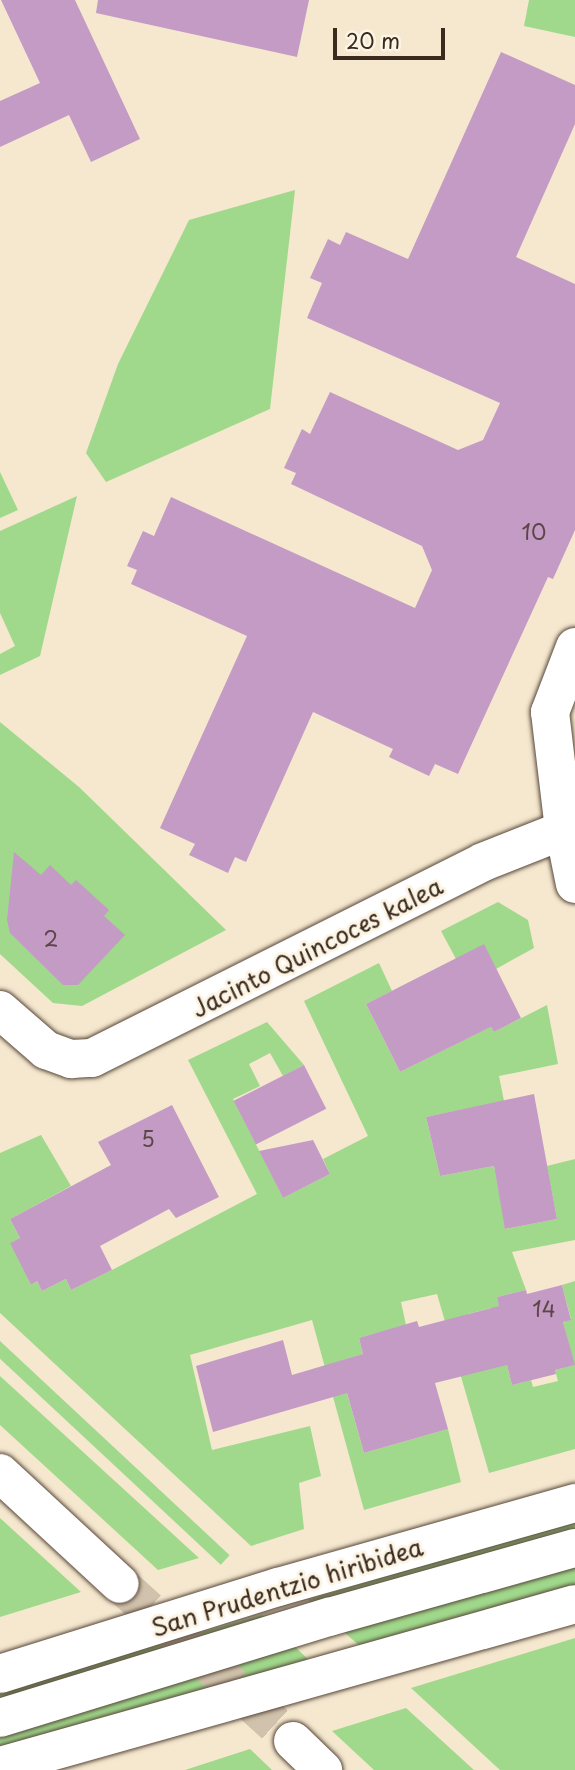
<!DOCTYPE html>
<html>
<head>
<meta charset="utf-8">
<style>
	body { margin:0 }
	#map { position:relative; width:575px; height:1770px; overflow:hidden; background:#f5e8cf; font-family:"Playpen Sans",sans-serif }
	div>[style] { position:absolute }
	.green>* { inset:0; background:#a0d98c; transform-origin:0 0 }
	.building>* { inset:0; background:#c39bc4; transform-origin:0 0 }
	.major-tunnel>* { height:38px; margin-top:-19px; transform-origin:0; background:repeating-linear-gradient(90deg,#d0c2ac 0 38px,transparent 0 57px) }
	.roads { filter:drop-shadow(0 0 2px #574639) drop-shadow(0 0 2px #574639) }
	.minor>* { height:38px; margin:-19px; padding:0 19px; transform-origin:19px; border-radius:19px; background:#fff }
	.major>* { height:38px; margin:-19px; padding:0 19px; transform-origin:19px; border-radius:19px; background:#fff }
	span { translate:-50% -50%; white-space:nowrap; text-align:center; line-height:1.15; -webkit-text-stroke:6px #fcf5e5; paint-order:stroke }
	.number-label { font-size:21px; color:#5d4648 }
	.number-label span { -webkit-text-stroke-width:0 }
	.street-label { font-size:24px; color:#3b2a1e }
	.scale { position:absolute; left:333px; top:28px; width:112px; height:32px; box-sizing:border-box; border:4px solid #3b2a1e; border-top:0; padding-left:9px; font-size:21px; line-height:24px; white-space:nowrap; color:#3b2a1e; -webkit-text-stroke:5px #fcf5e5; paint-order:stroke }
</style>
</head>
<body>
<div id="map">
	<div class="green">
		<i style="clip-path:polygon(529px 0,575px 0,575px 37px,524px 26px)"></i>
		<i style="clip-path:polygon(295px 190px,270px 409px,106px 482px,86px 453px,118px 364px,189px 220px)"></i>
		<i style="clip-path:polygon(0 472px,18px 510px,0 518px)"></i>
		<i style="clip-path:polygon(77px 496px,40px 656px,0 675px,0 654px,15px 646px,0 613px,0 531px)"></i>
		<i style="clip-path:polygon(0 722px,79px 787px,226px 930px,82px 1006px,53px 1003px,0 954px)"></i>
		<i style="clip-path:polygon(498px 902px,528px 920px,534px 948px,496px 969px,456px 959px,441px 931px)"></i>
		<i style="clip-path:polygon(379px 963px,392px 991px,366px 1004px,400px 1072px,491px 1027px,494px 1032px,547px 1005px,558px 1064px,499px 1076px,504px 1101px,426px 1117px,440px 1176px,494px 1166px,506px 1229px,557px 1219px,547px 1166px,575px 1159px,575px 1240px,512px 1252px,526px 1290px,497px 1297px,501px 1312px,491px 1308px,468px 1314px,507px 1365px,512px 1385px,531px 1380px,533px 1387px,558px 1381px,555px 1370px,574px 1365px,563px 1322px,571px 1319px,562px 1285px,575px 1281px,575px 1449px,489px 1473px,437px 1294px,401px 1302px,406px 1325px,359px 1338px,363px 1354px,338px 1362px,364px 1453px,448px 1429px,461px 1482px,364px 1510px,312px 1320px,190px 1355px,212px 1450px,310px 1426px,321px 1476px,299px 1483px,304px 1529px,251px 1546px,0 1313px,0 1153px,41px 1135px,71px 1186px,10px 1219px,20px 1238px,11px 1243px,31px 1285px,37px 1281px,42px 1291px,66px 1279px,71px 1290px,112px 1270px,257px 1194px,188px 1060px,267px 1022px,304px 1065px,283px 1076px,270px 1053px,249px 1064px,260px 1086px,233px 1099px,283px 1198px,330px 1174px,323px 1159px,368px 1136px,304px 1001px)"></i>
		<i style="left:0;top:1341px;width:314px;height:13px;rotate:43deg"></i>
		<i style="clip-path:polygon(0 1376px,199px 1558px,158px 1570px,0 1425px)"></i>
		<i style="clip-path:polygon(0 1518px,81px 1592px,0 1617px)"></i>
		<i style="clip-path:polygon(575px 1519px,575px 1587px,362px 1648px,308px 1600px)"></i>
		<i style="clip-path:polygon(262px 1615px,314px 1665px,0 1757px,0 1690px)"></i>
		<i style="clip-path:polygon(575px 1638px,575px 1770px,500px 1770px,411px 1688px)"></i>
		<i style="clip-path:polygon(406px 1708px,474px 1770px,374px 1770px,332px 1731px)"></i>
		<i style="clip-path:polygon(250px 1749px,272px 1770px,185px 1770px)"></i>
	</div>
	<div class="building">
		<i style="clip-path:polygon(1px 0,75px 0,140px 139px,91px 162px,69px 115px,0 147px,0 101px,40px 83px)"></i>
		<i style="clip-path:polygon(98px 0,309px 0,297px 57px,96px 13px)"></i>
		<i style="clip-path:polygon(501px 52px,575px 85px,575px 124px,516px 257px,575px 284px,575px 530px,553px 579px,548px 577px,458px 774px,435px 764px,429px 776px,389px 757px,393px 749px,313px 712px,246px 862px,235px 857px,228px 873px,189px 855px,195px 844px,160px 828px,247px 636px,131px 584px,137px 570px,127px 566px,143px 531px,154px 536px,171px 497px,415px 608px,432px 570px,422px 546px,291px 484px,296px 473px,284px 468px,302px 429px,310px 434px,330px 392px,458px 450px,483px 440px,500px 403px,307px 318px,322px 283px,310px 278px,328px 239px,340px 245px,346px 232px,408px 259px)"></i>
		<i style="clip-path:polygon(14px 852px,41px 875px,50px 865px,71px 885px,76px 880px,109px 910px,104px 916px,125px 935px,78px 985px,63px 985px,10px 933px,7px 920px)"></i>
		<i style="clip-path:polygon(484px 944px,521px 1018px,494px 1032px,491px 1027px,400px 1072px,366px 1004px)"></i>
		<i style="left:304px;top:1065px;width:49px;height:79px;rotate:63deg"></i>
		<i style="clip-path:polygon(534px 1094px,557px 1219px,505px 1229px,494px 1166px,440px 1176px,426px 1117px)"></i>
		<i style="clip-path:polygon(172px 1105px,219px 1197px,176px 1218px,169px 1209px,100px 1246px,112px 1270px,71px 1290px,66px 1279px,42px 1291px,37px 1281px,31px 1285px,10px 1243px,20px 1238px,10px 1219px,111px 1165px,98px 1142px)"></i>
		<i style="clip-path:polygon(313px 1140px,330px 1174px,283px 1198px,259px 1151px)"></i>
		<i style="clip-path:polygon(562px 1285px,571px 1320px,563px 1322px,575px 1365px,555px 1370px,556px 1374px,512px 1385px,507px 1365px,435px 1383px,448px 1429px,364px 1453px,347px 1393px,213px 1432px,196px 1366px,283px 1340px,292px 1375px,363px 1354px,359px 1338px,417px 1321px,419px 1327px,499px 1306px,497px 1297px,526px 1290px,527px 1294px)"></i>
	</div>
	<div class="major-tunnel">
		<i style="left:120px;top:1584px;width:234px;rotate:42.2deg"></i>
	</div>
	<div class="roads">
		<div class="minor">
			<i style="left:575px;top:647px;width:70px;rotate:111deg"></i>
			<i style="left:550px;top:712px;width:119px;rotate:83.2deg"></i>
			<i style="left:564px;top:830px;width:55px;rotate:78.5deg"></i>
			<i style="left:0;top:1010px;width:61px;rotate:41deg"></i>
			<i style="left:46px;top:1050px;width:27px;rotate:20deg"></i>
			<i style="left:71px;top:1059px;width:21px;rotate:-3deg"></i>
			<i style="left:92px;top:1058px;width:437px;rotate:-26.6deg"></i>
			<i style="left:483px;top:862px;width:87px;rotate:-21.6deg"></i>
			<i style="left:0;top:1674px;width:291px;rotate:-17.4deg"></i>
			<i style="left:278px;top:1587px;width:309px;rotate:-15.8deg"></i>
			<i style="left:0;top:1718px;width:344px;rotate:-17.1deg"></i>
			<i style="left:329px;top:1617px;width:255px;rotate:-15.7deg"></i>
			<i style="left:0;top:1766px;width:597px;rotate:-15.73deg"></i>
		</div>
		<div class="major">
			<i style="left:0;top:1473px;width:163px;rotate:42.8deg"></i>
			<i style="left:293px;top:1741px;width:42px;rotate:44deg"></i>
		</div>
	</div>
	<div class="number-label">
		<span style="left:534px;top:531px">10</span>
		<span style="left:51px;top:938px">2</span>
		<span style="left:148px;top:1138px">5</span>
		<span style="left:544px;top:1308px">14</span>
	</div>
	<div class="street-label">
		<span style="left:317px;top:947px;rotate:-27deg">Jacinto Quincoces kalea</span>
		<span style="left:287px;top:1587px;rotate:-17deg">San Prudentzio hiribidea</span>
	</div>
	<div class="scale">20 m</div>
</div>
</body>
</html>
